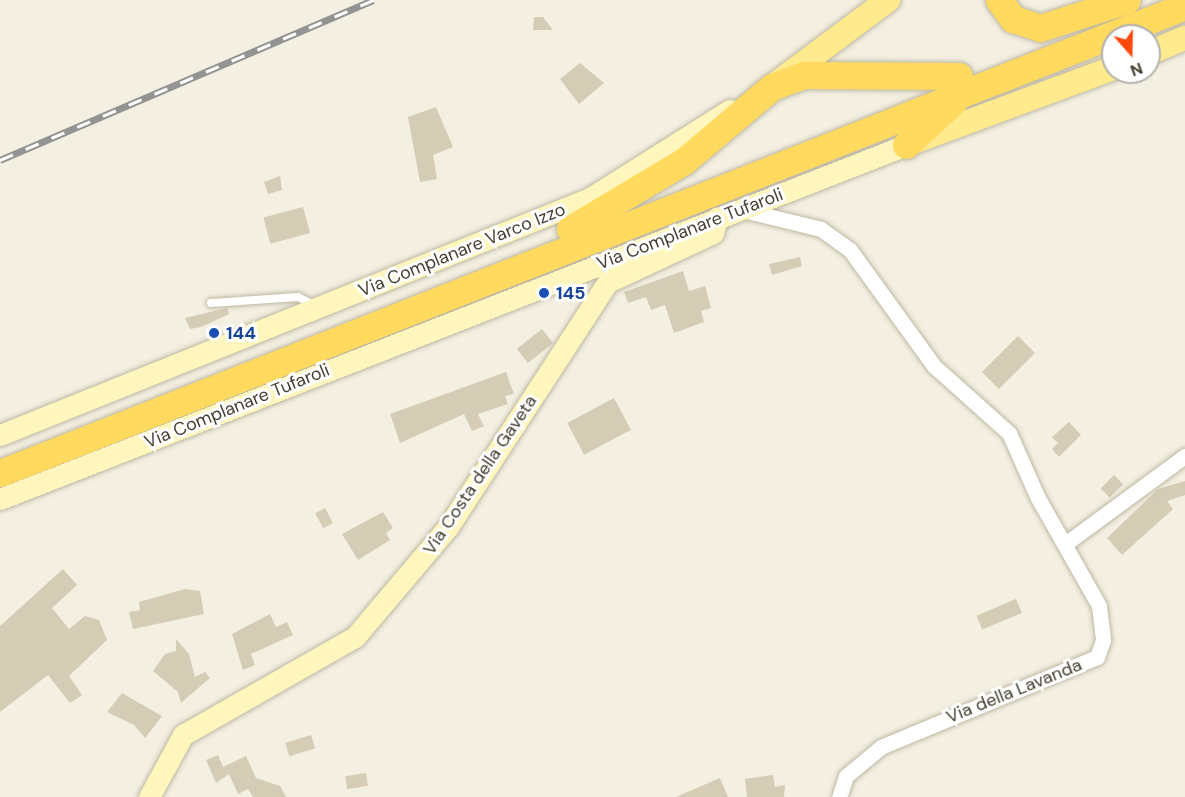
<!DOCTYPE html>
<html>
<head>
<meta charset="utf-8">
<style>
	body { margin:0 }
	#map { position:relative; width:1185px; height:797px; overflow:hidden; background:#f3efe1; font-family:"DM Sans",sans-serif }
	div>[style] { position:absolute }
	.building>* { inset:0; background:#d4ccb5; transform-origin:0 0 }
	.roads { filter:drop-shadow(0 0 2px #beb8a3) drop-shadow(0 0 2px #beb8a3) }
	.lane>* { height:8px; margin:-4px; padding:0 4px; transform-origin:4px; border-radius:4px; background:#fff }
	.street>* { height:15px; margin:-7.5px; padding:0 7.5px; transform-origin:7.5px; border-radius:7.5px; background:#fff }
	.secondary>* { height:21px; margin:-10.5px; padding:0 10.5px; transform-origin:10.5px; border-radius:10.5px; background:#fff6be }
	.primary>* { height:24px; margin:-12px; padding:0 12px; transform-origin:12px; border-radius:12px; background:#ffea8d }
	.highway>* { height:27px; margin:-13.5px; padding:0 13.5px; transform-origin:13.5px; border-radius:13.5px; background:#ffda5f }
	.rail>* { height:7px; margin-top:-3.5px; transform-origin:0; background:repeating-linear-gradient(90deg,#fff 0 14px,#939393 0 28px); box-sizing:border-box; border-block:2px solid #939393 }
	.dots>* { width:16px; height:16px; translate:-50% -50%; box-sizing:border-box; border:3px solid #fff; border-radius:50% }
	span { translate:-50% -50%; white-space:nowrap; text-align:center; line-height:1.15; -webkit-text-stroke:6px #fff; paint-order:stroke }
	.street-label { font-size:18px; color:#443f31 }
	.transit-label { font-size:18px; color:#164399; font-weight:700 }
	.left { translate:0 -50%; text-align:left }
	.north { position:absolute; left:1101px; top:24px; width:60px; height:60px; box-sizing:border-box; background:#fff; border:2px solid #b4b2ad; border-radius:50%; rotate:160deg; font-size:16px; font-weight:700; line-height:24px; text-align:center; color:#443f31 }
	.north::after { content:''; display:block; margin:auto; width:21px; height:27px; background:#ff480b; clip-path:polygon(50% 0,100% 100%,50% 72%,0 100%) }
</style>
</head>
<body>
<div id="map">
	<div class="building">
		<i style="clip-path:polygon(534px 17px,543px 17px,553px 30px,533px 30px)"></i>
		<i style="clip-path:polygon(580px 63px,604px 83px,579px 104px,560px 79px)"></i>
		<i style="clip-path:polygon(436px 107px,453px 147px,433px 155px,437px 179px,420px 182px,408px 117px)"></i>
		<i style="clip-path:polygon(280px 176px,282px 190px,268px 194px,264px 182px)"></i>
		<i style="left:303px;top:207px;width:27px;height:41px;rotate:75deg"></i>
		<i style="clip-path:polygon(800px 257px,802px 266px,772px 275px,769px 264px)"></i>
		<i style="clip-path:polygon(683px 271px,689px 291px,705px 286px,711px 308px,701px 311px,704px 322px,674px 333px,665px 305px,651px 310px,646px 297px,628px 303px,624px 292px)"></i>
		<i style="clip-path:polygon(227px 308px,229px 314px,201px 327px,190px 329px,185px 318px)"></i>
		<i style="left:542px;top:329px;width:18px;height:32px;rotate:52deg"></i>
		<i style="left:1018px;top:336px;width:24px;height:51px;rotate:45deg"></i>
		<i style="clip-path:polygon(506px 372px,514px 394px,505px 396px,508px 404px,478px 414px,484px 426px,472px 431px,464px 414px,400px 443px,390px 414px)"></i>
		<i style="left:614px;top:398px;width:36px;height:53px;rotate:62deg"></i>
		<i style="clip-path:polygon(1069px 422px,1081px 435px,1059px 457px,1052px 449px,1058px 443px,1052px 437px)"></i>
		<i style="left:1114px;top:475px;width:13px;height:19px;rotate:45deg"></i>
		<i style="clip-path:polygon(1185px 481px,1185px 495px,1167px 501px,1173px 509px,1122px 555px,1107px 538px,1158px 489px)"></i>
		<i style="left:325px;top:508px;width:17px;height:11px;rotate:62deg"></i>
		<i style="clip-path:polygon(383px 512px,393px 528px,386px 533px,390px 540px,358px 560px,342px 534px)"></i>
		<i style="clip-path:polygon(63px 569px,77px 585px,52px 608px,69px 629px,85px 616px,99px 620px,107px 640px,69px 676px,82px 695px,70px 703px,48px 675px,0 712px,0 626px)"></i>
		<i style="clip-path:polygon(185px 589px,200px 591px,204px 614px,133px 629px,129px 612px,140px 610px,139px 602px)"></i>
		<i style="left:1016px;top:599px;width:15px;height:43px;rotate:67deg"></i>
		<i style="clip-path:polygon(270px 614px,276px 627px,287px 622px,293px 635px,251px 654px,255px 665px,243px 670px,232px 634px)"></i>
		<i style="clip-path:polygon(176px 639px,189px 654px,195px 677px,205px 672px,210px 678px,181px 703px,178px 692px,153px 671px,165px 654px,176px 651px)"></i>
		<i style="clip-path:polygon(122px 693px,162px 716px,145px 738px,134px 725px,107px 712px)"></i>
		<i style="left:311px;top:735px;width:14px;height:27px;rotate:73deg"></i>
		<i style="clip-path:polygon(218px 755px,223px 767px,246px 756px,256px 778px,280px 786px,286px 797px,253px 797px,248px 789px,238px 794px,229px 774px,216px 783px,206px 760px)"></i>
		<i style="left:366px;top:773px;width:13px;height:21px;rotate:81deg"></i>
		<i style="clip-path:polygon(773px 775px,775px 787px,785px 785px,784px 797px,747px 797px,745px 779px)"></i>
		<i style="clip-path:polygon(720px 778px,728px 797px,676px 797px)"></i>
	</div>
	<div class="roads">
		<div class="lane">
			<i style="left:211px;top:303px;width:87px;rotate:-3.9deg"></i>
			<i style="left:298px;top:297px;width:16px;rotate:27deg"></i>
		</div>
		<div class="street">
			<i style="left:739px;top:209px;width:84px;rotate:13.7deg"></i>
			<i style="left:821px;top:229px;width:36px;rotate:36deg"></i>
			<i style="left:850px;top:250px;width:143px;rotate:54.1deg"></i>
			<i style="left:934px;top:366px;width:101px;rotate:41.8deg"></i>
			<i style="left:1009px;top:433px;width:71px;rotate:66deg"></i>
			<i style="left:1038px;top:498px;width:124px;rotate:60.5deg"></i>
			<i style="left:1099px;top:606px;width:34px;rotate:83deg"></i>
			<i style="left:1103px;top:640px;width:18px;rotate:109deg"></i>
			<i style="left:1097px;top:657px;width:234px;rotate:157.4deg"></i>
			<i style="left:881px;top:747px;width:45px;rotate:140.4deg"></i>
			<i style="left:846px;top:776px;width:22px;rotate:108deg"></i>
			<i style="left:1065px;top:544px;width:149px;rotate:-36.3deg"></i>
		</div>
		<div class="secondary">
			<i style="left:0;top:435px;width:636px;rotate:-21.89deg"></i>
			<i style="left:590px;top:198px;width:165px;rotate:-32.2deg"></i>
			<i style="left:0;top:499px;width:973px;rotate:-21.34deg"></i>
			<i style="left:149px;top:797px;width:71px;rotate:-61.3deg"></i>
			<i style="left:183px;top:735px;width:198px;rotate:-29.7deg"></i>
			<i style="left:355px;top:637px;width:144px;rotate:-49.8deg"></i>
			<i style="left:448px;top:527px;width:293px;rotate:-56.9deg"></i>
			<i style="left:608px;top:282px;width:116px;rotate:-25deg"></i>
			<i style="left:713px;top:233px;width:16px;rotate:-75deg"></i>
		</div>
		<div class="primary">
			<i style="left:1149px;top:53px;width:39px;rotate:-23deg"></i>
			<i style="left:777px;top:83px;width:139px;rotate:-36.8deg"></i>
			<i style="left:908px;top:144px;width:219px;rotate:-20.3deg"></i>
		</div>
		<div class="highway">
			<i style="left:999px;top:0;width:24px;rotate:54deg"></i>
			<i style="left:1013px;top:19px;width:28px;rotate:18deg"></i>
			<i style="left:1040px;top:28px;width:91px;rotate:-17.8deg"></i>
			<i style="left:906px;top:145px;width:64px;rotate:-42.5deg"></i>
			<i style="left:570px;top:229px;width:133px;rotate:-30.8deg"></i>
			<i style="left:684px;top:161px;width:115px;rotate:-40.1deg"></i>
			<i style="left:772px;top:87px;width:34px;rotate:-21deg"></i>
			<i style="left:804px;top:75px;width:155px;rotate:0.4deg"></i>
			<i style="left:0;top:473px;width:1274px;rotate:-21.51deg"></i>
		</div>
	</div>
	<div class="rail">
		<i style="left:0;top:160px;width:406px;rotate:-23.2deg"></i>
	</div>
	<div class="dots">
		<i style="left:544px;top:293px;background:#1a4fb4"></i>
		<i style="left:214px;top:333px;background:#1a4fb4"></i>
	</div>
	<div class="street-label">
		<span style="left:690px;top:229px;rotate:-21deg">Via Complanare Tufaroli</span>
		<span style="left:462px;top:250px;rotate:-22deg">Via Complanare Varco Izzo</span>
		<span style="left:237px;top:406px;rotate:-22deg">Via Complanare Tufaroli</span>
		<span style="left:480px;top:475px;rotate:-56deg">Via Costa della Gaveta</span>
		<span style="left:1014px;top:691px;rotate:-22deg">Via della Lavanda</span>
	</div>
	<div class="transit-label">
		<span class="left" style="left:556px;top:293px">145</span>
		<span class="left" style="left:226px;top:333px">144</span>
	</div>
	<div class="north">N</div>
</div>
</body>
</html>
